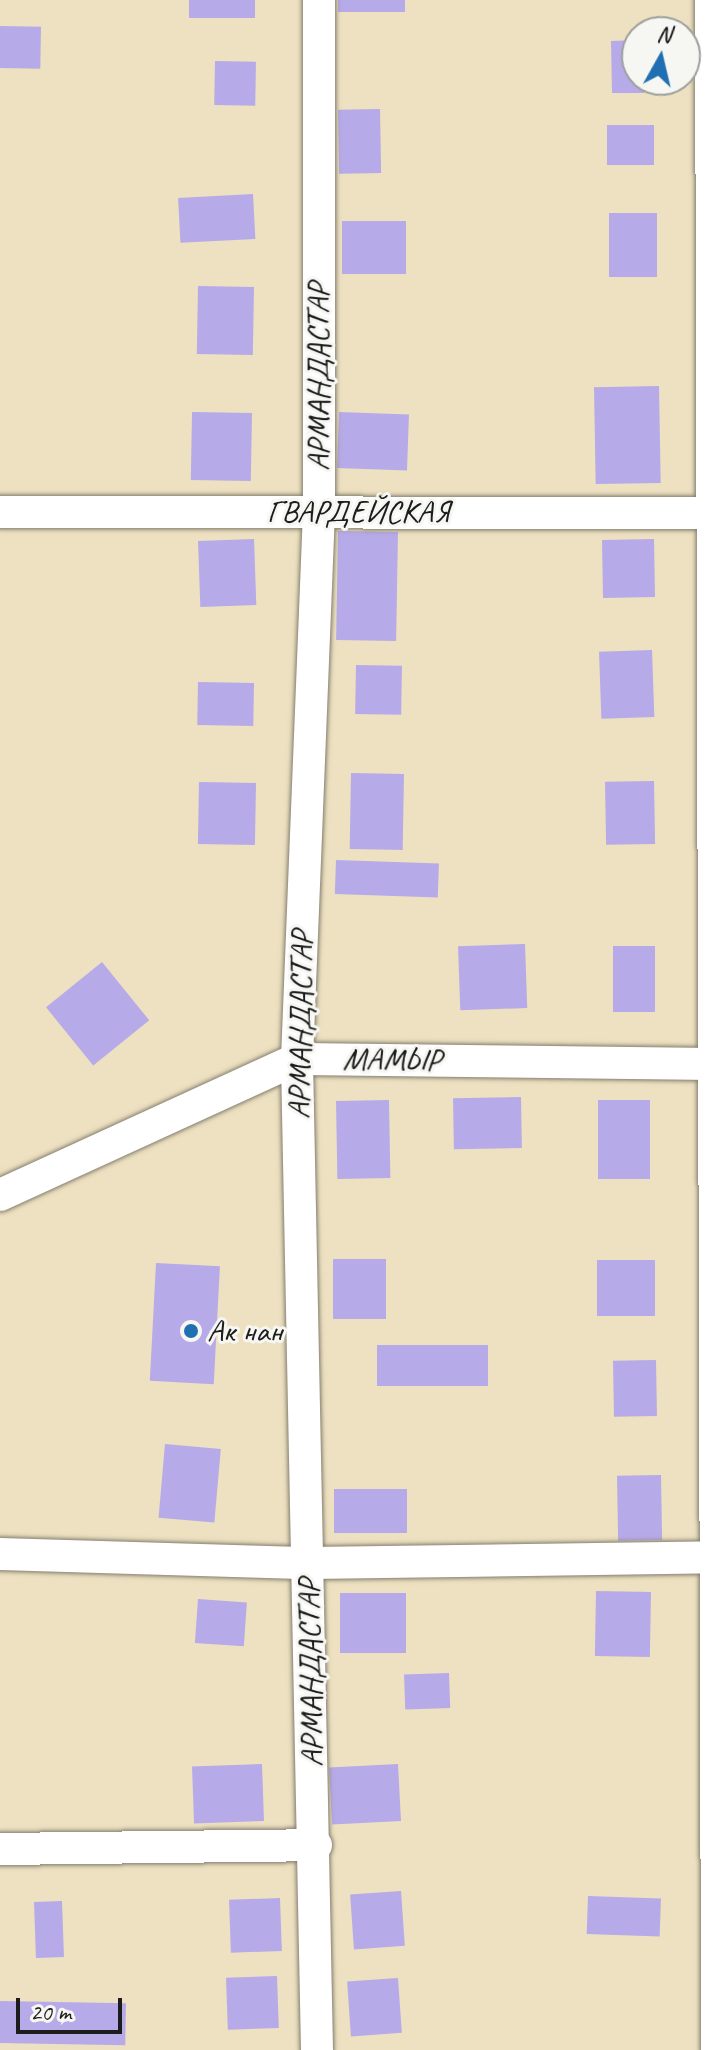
<!DOCTYPE html>
<html>
<head>
<meta charset="utf-8">
<style>
	body { margin:0 }
	#map { position:relative; width:717px; height:2050px; overflow:hidden; background:#ede1c1; font-family:Caveat,sans-serif }
	div>[style] { position:absolute }
	.building>* { inset:0; background:#b6aae8; transform-origin:0 0 }
	.roads { filter:drop-shadow(0 0 2px #847e6e) drop-shadow(0 0 2px #847e6e) }
	.minor>* { height:32px; margin:-16px; padding:0 16px; transform-origin:16px; border-radius:16px; background:#fff }
	.dots>* { width:22px; height:22px; translate:-50% -50%; box-sizing:border-box; border:4px solid #f6f6f2; border-radius:50% }
	span { translate:-50% -50%; white-space:nowrap; text-align:center; line-height:1.15; -webkit-text-stroke:6px #f6f6f2; paint-order:stroke }
	.street-label { font-size:32px; color:#1c1c1c }
	.poi-label { font-size:32px; color:#1c1c1c }
	.left { translate:0 -50%; text-align:left }
	.north { position:absolute; left:621px; top:16px; width:80px; height:80px; box-sizing:border-box; background:#f6f6f2; border:2px solid #9f9f9c; border-radius:50%; rotate:8deg; font-size:22px; font-weight:700; line-height:32px; text-align:center; color:#1c1c1c }
	.north::after { content:''; display:block; margin:auto; width:28px; height:36px; background:#1f6fb2; clip-path:polygon(50% 0,100% 100%,50% 72%,0 100%) }
	.scale { position:absolute; left:16px; top:1998px; width:106px; height:36px; box-sizing:border-box; border:4px solid #1c1c1c; border-top:0; padding-left:10px; font-size:24px; line-height:28px; white-space:nowrap; color:#1c1c1c; -webkit-text-stroke:6px #f6f6f2; paint-order:stroke }
</style>
</head>
<body>
<div id="map">
	<div class="building">
		<i style="left:189px;top:0;width:66px;height:18px"></i>
		<i style="left:338px;top:0;width:67px;height:12px"></i>
		<i style="left:0;top:26px;width:41px;height:42px;rotate:1deg"></i>
		<i style="clip-path:polygon(637px 40px,637px 80px,644px 80px,644px 93px,612px 93px,611px 41px)"></i>
		<i style="left:215px;top:61px;width:41px;height:44px;rotate:1deg"></i>
		<i style="left:380px;top:109px;width:64px;height:42px;rotate:89deg"></i>
		<i style="left:654px;top:125px;width:40px;height:47px;rotate:90deg"></i>
		<i style="left:253px;top:194px;width:45px;height:75px;rotate:87deg"></i>
		<i style="left:609px;top:213px;width:48px;height:64px"></i>
		<i style="left:406px;top:221px;width:53px;height:64px;rotate:90deg"></i>
		<i style="left:198px;top:286px;width:56px;height:68px;rotate:1deg"></i>
		<i style="left:659px;top:386px;width:97px;height:65px;rotate:89deg"></i>
		<i style="left:192px;top:412px;width:60px;height:68px;rotate:1deg"></i>
		<i style="left:339px;top:412px;width:70px;height:56px;rotate:2deg"></i>
		<i style="left:338px;top:531px;width:60px;height:109px;rotate:1deg"></i>
		<i style="left:254px;top:539px;width:66px;height:56px;rotate:88deg"></i>
		<i style="left:654px;top:539px;width:58px;height:52px;rotate:89deg"></i>
		<i style="left:652px;top:650px;width:67px;height:53px;rotate:88deg"></i>
		<i style="left:356px;top:665px;width:46px;height:49px;rotate:1deg"></i>
		<i style="left:198px;top:682px;width:56px;height:43px;rotate:1deg"></i>
		<i style="left:351px;top:773px;width:53px;height:76px;rotate:1deg"></i>
		<i style="left:654px;top:781px;width:63px;height:49px;rotate:89deg"></i>
		<i style="left:199px;top:782px;width:57px;height:62px;rotate:1deg"></i>
		<i style="left:336px;top:860px;width:103px;height:34px;rotate:2deg"></i>
		<i style="left:525px;top:944px;width:64px;height:67px;rotate:88deg"></i>
		<i style="left:613px;top:946px;width:42px;height:66px"></i>
		<i style="left:102px;top:962px;width:75px;height:72px;rotate:51deg"></i>
		<i style="left:521px;top:1097px;width:51px;height:68px;rotate:89deg"></i>
		<i style="left:389px;top:1100px;width:78px;height:53px;rotate:89deg"></i>
		<i style="left:598px;top:1100px;width:52px;height:79px"></i>
		<i style="left:386px;top:1259px;width:60px;height:53px;rotate:90deg"></i>
		<i style="left:597px;top:1260px;width:58px;height:56px"></i>
		<i style="left:156px;top:1263px;width:64px;height:118px;rotate:3deg"></i>
		<i style="left:488px;top:1345px;width:41px;height:111px;rotate:90deg"></i>
		<i style="left:656px;top:1360px;width:56px;height:43px;rotate:89deg"></i>
		<i style="left:165px;top:1444px;width:56px;height:74px;rotate:5deg"></i>
		<i style="left:661px;top:1475px;width:65px;height:44px;rotate:89deg"></i>
		<i style="left:334px;top:1489px;width:73px;height:44px"></i>
		<i style="left:596px;top:1591px;width:55px;height:65px;rotate:1deg"></i>
		<i style="left:340px;top:1593px;width:66px;height:60px"></i>
		<i style="left:198px;top:1599px;width:49px;height:44px;rotate:4deg"></i>
		<i style="left:449px;top:1673px;width:35px;height:45px;rotate:88deg"></i>
		<i style="left:262px;top:1764px;width:57px;height:70px;rotate:88deg"></i>
		<i style="left:398px;top:1764px;width:57px;height:69px;rotate:87deg"></i>
		<i style="left:401px;top:1891px;width:55px;height:51px;rotate:86deg"></i>
		<i style="left:588px;top:1896px;width:73px;height:38px;rotate:2deg"></i>
		<i style="left:280px;top:1898px;width:53px;height:51px;rotate:88deg"></i>
		<i style="left:62px;top:1901px;width:56px;height:28px;rotate:88deg"></i>
		<i style="left:277px;top:1976px;width:52px;height:51px;rotate:88deg"></i>
		<i style="left:398px;top:1978px;width:55px;height:51px;rotate:86deg"></i>
		<i style="left:0;top:2001px;width:126px;height:42px;rotate:1deg"></i>
	</div>
	<div class="roads">
		<div class="minor">
			<i style="left:711px;top:0;width:2050px;rotate:89.83deg"></i>
			<i style="left:0;top:512px;width:717px;rotate:0.08deg"></i>
			<i style="left:0;top:1195px;width:327px;rotate:-24.6deg"></i>
			<i style="left:297px;top:1059px;width:420px;rotate:0.7deg"></i>
			<i style="left:0;top:1554px;width:309px;rotate:1.7deg"></i>
			<i style="left:309px;top:1563px;width:408px;rotate:-0.8deg"></i>
			<i style="left:0;top:1849px;width:316px;rotate:-0.7deg"></i>
			<i style="left:317px;top:2050px;width:991px;rotate:-91.16deg"></i>
			<i style="left:297px;top:1059px;width:547px;rotate:-87.7deg"></i>
			<i style="left:319px;top:512px;width:512px;rotate:-90deg"></i>
		</div>
	</div>
	<div class="dots">
		<i style="left:191px;top:1331px;background:#1f6fb2"></i>
	</div>
	<div class="street-label">
		<span style="left:319px;top:377px;rotate:-90deg">АРМАНДАСТАР</span>
		<span style="left:358px;top:512px">ГВАРДЕЙСКАЯ</span>
		<span style="left:301px;top:1025px;rotate:-89deg">АРМАНДАСТАР</span>
		<span style="left:392px;top:1060px;rotate:1deg">МАМЫР</span>
		<span style="left:311px;top:1673px;rotate:-91deg">АРМАНДАСТАР</span>
	</div>
	<div class="poi-label">
		<span class="left" style="left:207px;top:1331px">Ак нан</span>
	</div>
	<div class="north">N</div>
	<div class="scale">20 m</div>
</div>
</body>
</html>
